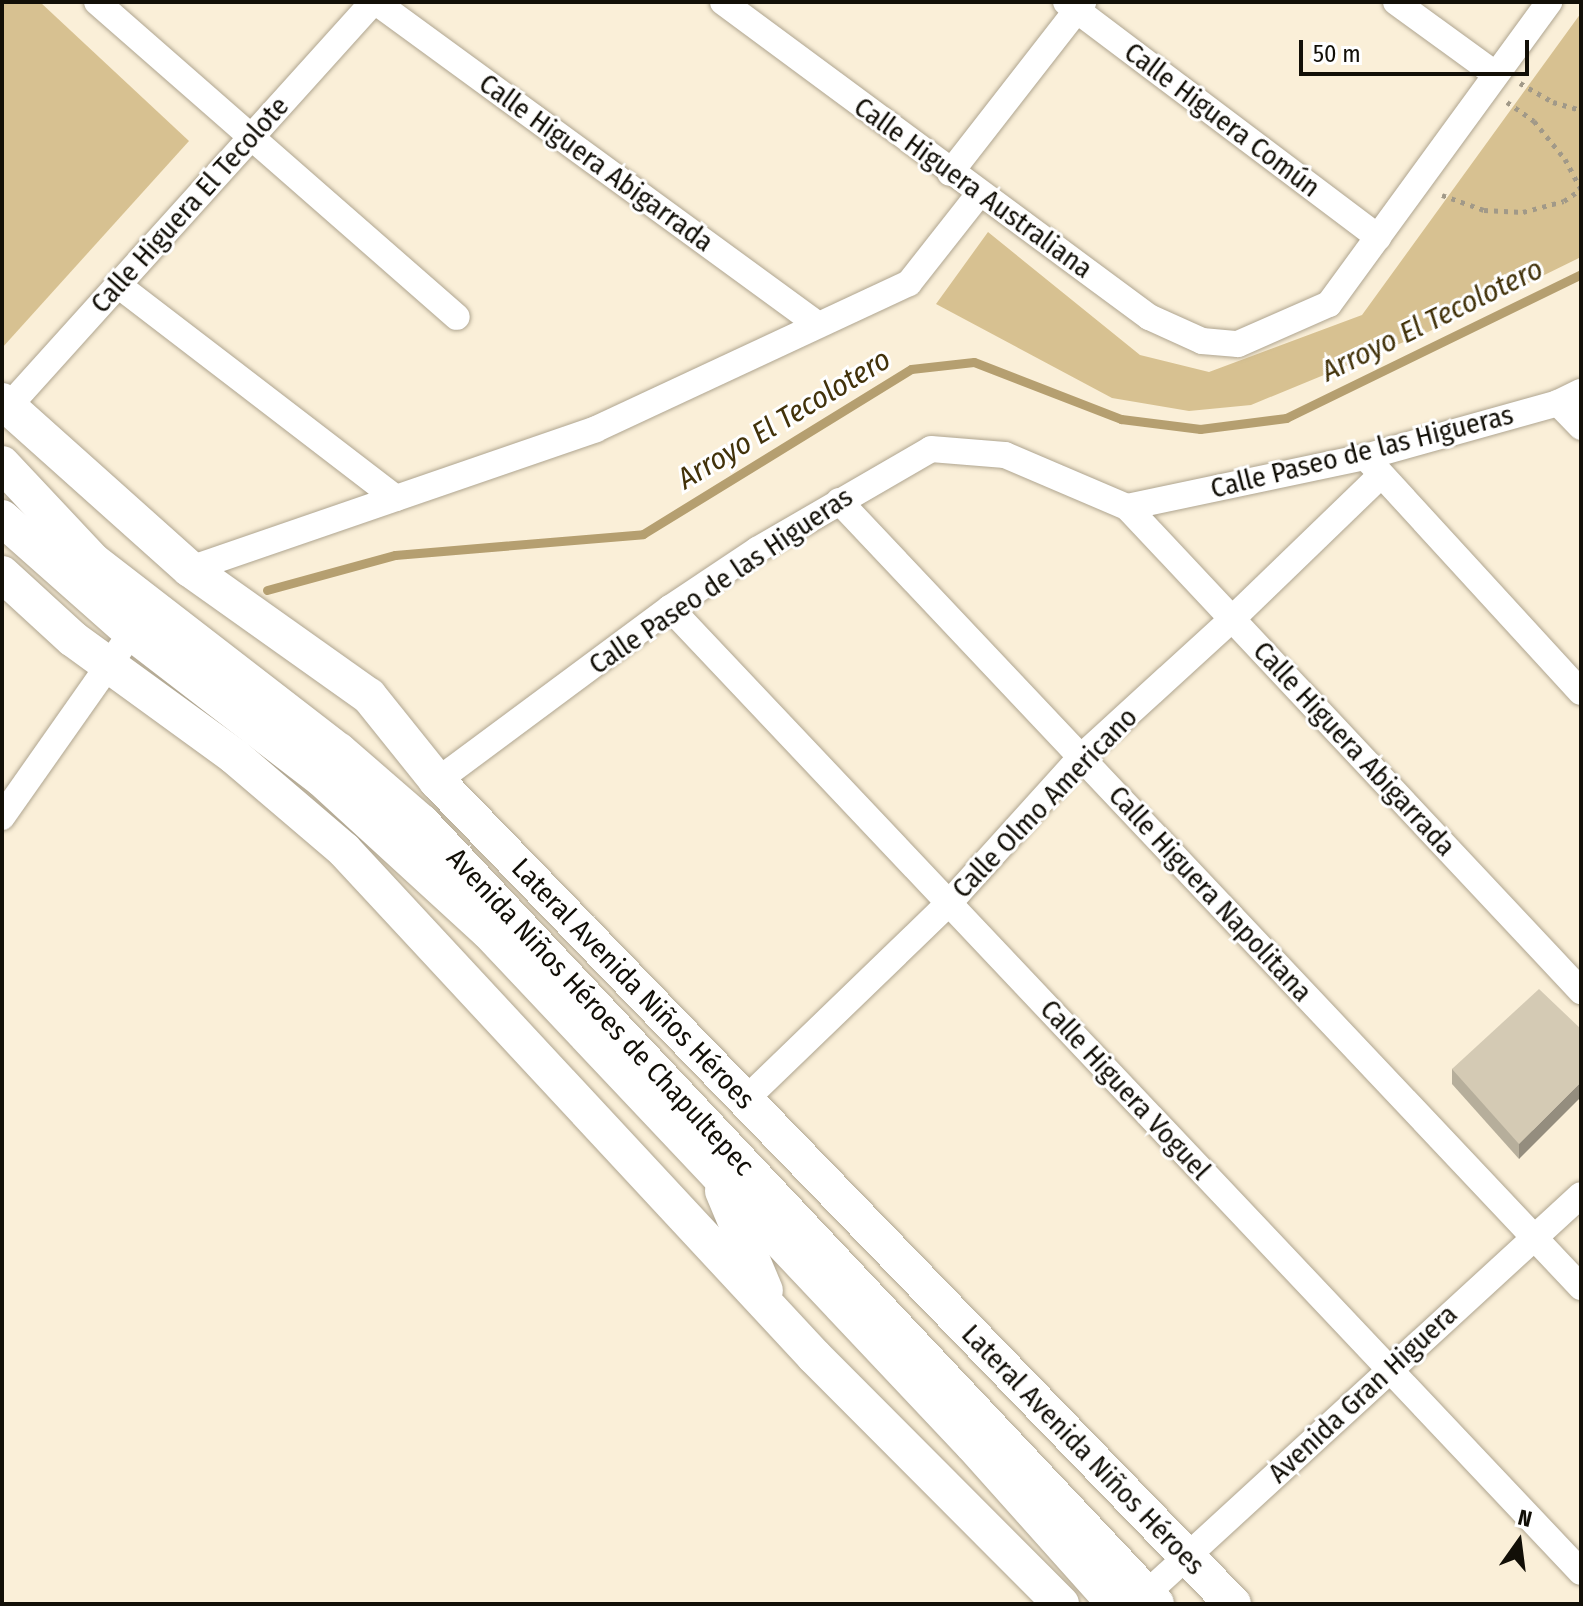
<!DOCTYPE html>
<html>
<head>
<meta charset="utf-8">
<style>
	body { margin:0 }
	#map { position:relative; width:1583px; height:1606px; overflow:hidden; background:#faefd8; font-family:"Fira Sans Condensed",sans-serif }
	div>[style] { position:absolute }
	.green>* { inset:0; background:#d7c191 }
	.stream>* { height:9px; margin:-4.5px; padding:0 4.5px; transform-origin:4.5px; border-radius:4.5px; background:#b59f70 }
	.path>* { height:5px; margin-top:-2.5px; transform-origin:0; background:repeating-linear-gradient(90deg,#a19988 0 4px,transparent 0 10px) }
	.roads { filter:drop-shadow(0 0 2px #afa590) drop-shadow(0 0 2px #afa590) }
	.street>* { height:26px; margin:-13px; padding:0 13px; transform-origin:13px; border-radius:13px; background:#fff }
	.secondary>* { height:36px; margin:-18px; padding:0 18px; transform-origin:18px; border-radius:18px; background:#fff }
	.wall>* { inset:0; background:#b6ae9b }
	.shaded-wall>* { inset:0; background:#948d7e }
	.building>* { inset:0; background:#d4cab4 }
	span { translate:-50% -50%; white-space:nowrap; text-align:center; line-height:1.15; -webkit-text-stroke:6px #fff; paint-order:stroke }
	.street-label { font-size:28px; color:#120f07 }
	.water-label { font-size:30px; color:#42320a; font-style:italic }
	.frame { position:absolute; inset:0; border:4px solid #120f07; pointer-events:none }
	.north { position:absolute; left:1479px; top:1502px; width:80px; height:80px; -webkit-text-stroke:6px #fff; paint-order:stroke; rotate:14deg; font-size:22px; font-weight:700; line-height:32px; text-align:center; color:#120f07 }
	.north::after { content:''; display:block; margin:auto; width:28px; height:36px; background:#120f07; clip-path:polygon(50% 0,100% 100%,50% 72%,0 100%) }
	.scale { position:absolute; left:1299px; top:40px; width:230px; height:36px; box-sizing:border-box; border:4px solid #120f07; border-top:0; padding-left:10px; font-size:24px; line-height:28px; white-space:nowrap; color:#120f07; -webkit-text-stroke:6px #fff; paint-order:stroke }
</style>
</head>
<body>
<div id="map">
	<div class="green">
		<i style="clip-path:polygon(2px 2px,40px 2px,189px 141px,2px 348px)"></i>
		<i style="clip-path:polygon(1581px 13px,1581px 257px,1428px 332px,1251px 405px,1189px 411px,1112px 398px,936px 304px,988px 232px,1140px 355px,1209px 372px,1362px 315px)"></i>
	</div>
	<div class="stream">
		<i style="left:267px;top:590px;width:133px;rotate:-15.3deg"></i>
		<i style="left:395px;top:555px;width:249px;rotate:-4.8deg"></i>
		<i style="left:643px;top:534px;width:315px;rotate:-31.6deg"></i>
		<i style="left:911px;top:369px;width:63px;rotate:-6.3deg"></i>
		<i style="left:974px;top:362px;width:158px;rotate:21.2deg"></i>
		<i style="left:1121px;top:419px;width:80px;rotate:7.2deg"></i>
		<i style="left:1200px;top:429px;width:87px;rotate:-7.3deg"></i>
		<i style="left:1286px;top:418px;width:328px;rotate:-26deg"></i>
	</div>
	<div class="path">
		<i style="left:1520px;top:83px;width:38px;rotate:30deg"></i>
		<i style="left:1553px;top:102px;width:29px;rotate:16deg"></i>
		<i style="left:1507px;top:102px;width:33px;rotate:35deg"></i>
		<i style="left:1534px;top:121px;width:49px;rotate:50.8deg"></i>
		<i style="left:1565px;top:159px;width:34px;rotate:62deg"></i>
		<i style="left:1442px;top:195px;width:45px;rotate:19.7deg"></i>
		<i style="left:1484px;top:210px;width:39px;rotate:3deg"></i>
		<i style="left:1523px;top:212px;width:42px;rotate:-15deg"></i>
		<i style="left:1564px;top:201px;width:21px;rotate:-35deg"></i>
	</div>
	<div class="roads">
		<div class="street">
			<i style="left:97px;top:2px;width:478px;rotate:41.2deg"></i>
			<i style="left:376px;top:2px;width:546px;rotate:36.14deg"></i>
			<i style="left:723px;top:2px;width:530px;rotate:36.48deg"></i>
			<i style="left:1149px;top:317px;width:58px;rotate:24.4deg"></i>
			<i style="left:1202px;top:341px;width:36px;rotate:5deg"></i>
			<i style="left:1238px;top:344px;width:99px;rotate:-23.7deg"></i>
			<i style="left:1329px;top:304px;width:374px;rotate:-53.9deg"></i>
			<i style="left:1066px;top:2px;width:391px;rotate:37deg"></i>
			<i style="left:1396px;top:2px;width:122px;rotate:36deg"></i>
			<i style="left:950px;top:173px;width:217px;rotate:-52.1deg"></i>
			<i style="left:118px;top:285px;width:350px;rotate:37.5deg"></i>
			<i style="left:1558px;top:403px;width:33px;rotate:46deg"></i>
			<i style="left:8px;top:407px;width:545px;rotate:-47.97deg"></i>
			<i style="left:1370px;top:462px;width:312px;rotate:47.5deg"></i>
			<i style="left:839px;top:501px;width:1081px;rotate:46.65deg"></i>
			<i style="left:1127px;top:507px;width:664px;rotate:46.83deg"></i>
			<i style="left:190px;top:569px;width:429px;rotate:-19deg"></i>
			<i style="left:596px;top:429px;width:345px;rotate:-25deg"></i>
			<i style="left:909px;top:283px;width:113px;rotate:-51.8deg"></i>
			<i style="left:670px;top:608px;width:1326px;rotate:46.62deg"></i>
			<i style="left:437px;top:781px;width:290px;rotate:-36.6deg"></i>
			<i style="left:670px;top:608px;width:105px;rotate:-33.7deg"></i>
			<i style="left:757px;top:550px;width:201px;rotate:-30.1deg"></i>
			<i style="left:931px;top:449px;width:74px;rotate:4.6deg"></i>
			<i style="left:1005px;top:455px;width:133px;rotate:23.1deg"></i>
			<i style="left:1127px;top:507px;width:243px;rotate:-11.9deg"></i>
			<i style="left:1365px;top:457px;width:200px;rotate:-15.6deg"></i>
			<i style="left:1558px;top:403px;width:25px;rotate:-26deg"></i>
			<i style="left:2px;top:817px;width:243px;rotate:-54.9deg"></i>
			<i style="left:745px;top:1100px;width:284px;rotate:-44deg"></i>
			<i style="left:949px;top:903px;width:197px;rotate:-47.9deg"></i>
			<i style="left:1081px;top:757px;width:205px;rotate:-42.4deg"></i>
			<i style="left:1232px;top:619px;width:207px;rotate:-44deg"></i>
			<i style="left:1146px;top:1594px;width:590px;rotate:-42.53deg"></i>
		</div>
		<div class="secondary">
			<i style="left:2px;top:401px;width:252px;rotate:41.8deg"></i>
			<i style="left:190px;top:569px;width:219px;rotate:35.4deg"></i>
			<i style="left:369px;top:696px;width:109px;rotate:51.3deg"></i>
			<i style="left:437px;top:781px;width:1145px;rotate:45.96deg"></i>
			<i style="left:2px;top:464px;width:133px;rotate:46.8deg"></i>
			<i style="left:93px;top:561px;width:311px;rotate:37.7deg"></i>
			<i style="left:339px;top:751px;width:108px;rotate:40.9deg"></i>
			<i style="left:421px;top:822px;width:1073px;rotate:46.77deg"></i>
			<i style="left:2px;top:518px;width:172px;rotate:41.5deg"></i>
			<i style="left:131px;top:632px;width:241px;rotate:37.6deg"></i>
			<i style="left:322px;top:779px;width:226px;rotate:42.5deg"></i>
			<i style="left:489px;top:932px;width:705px;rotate:46.67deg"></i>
			<i style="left:973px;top:1445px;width:213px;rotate:48.2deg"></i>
			<i style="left:2px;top:574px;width:96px;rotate:42.5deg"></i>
			<i style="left:73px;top:639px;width:199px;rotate:36deg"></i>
			<i style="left:234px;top:756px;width:145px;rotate:40.5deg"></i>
			<i style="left:344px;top:850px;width:691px;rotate:47.11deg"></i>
			<i style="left:814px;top:1356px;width:350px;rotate:45.1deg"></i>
			<i style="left:723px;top:1191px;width:108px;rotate:67.2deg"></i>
		</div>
	</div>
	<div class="wall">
		<i style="clip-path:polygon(1581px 1029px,1519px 1159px,1452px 1084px,1452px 1069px)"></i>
	</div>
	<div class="shaded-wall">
		<i style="clip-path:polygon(1581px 1082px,1581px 1097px,1519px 1159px,1519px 1144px)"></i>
	</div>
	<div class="building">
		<i style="clip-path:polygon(1539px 989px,1581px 1029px,1581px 1082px,1519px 1144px,1452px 1069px)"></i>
	</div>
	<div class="street-label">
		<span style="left:1222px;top:120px;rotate:37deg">Calle Higuera Común</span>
		<span style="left:596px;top:163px;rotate:36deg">Calle Higuera Abigarrada</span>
		<span style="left:973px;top:188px;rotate:36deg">Calle Higuera Australiana</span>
		<span style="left:190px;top:205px;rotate:-48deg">Calle Higuera El Tecolote</span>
		<span style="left:1362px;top:452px;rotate:-14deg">Calle Paseo de las Higueras</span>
		<span style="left:721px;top:581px;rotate:-34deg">Calle Paseo de las Higueras</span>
		<span style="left:1354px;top:749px;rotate:47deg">Calle Higuera Abigarrada</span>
		<span style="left:1045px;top:803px;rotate:-46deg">Calle Olmo Americano</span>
		<span style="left:1210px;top:894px;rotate:47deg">Calle Higuera Napolitana</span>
		<span style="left:633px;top:984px;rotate:46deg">Lateral Avenida Niños Héroes</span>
		<span style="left:600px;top:1012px;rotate:47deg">Avenida Niños Héroes de Chapultepec</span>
		<span style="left:1125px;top:1090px;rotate:47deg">Calle Higuera Voguel</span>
		<span style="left:1363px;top:1394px;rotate:-43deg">Avenida Gran Higuera</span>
		<span style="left:1083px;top:1450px;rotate:46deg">Lateral Avenida Niños Héroes</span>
	</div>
	<div class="water-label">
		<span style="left:1432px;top:320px;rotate:-26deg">Arroyo El Tecolotero</span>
		<span style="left:784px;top:419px;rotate:-31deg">Arroyo El Tecolotero</span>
	</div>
	<div class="frame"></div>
	<div class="north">N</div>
	<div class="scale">50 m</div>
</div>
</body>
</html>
